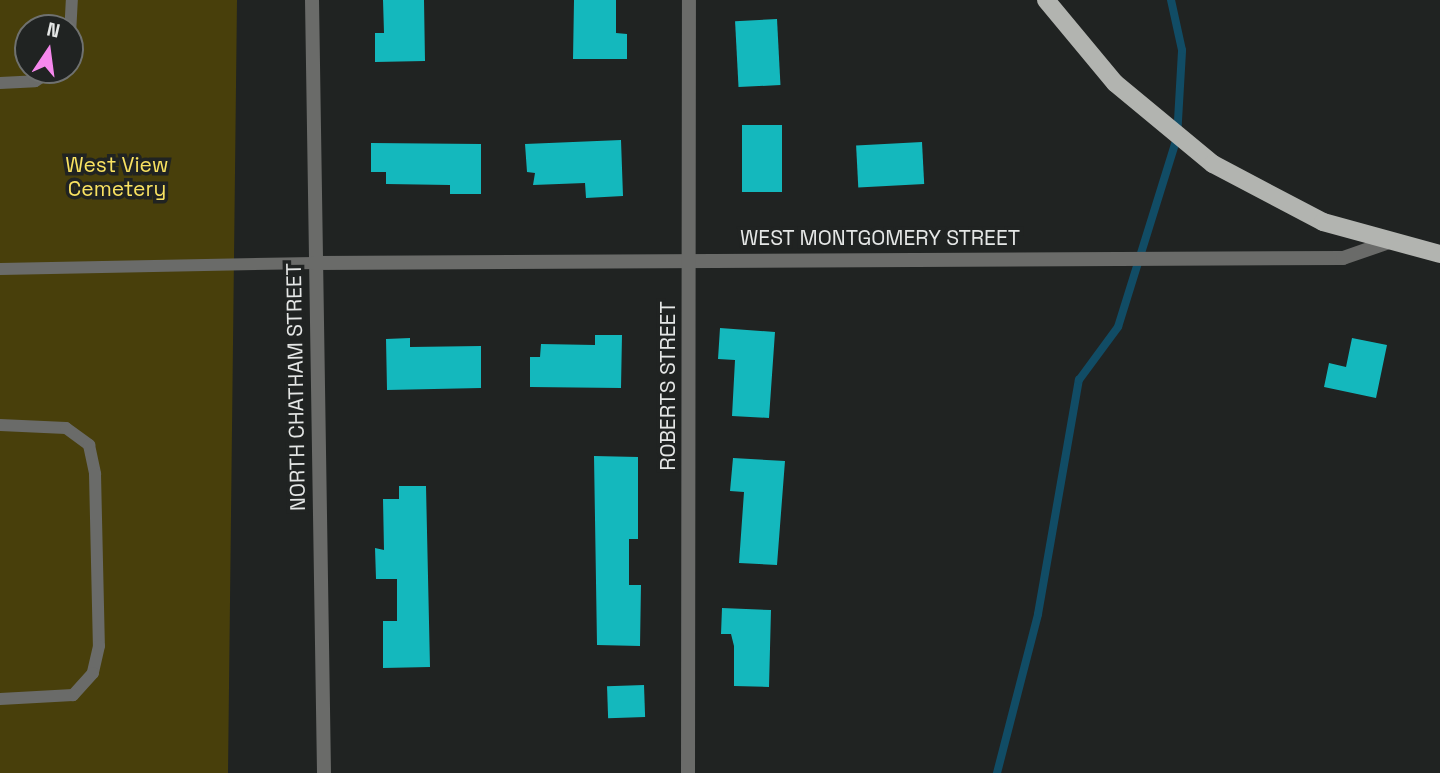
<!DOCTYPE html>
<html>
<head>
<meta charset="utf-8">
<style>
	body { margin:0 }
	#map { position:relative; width:1440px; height:773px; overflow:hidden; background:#202322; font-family:"Space Grotesk",sans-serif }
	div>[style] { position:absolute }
	.green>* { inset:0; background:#483f0b }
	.stream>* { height:8px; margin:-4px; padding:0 4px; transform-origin:4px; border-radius:4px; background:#114c65 }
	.building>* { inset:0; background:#14b8bd; transform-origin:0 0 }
	.service>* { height:12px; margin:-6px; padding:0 6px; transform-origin:6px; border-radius:6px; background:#6a6b69 }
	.minor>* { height:14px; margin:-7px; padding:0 7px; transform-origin:7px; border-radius:7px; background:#6a6b69 }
	.primary>* { height:18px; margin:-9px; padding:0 9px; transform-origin:9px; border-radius:9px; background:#b2b4b0 }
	span { translate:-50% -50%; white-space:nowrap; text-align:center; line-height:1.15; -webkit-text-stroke:7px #202322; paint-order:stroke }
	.park-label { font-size:21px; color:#f9e261 }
	.street-label { font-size:21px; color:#e5e7e6 }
	.north { position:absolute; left:14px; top:14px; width:70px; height:70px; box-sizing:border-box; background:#202322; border:2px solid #6f7170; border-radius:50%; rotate:13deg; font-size:19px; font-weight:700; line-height:28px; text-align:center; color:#e5e7e6 }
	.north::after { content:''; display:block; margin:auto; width:24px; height:32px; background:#f688ed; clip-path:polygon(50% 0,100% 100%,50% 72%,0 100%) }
</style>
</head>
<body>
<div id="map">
	<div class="green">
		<i style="clip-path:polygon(evenodd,0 0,237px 0,228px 773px,0 773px,0 0,28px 28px,70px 28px,70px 70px,28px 70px,28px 28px)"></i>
	</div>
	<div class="stream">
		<i style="left:997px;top:773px;width:164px;rotate:-75.5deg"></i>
		<i style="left:1038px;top:614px;width:238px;rotate:-80.1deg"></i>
		<i style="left:1079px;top:380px;width:66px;rotate:-53.7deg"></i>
		<i style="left:1118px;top:327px;width:198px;rotate:-72.7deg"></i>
		<i style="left:1177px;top:138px;width:88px;rotate:-86.7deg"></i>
		<i style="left:1182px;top:50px;width:51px;rotate:-102.4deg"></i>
	</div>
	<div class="building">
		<i style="clip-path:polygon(383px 0,424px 0,425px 61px,375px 62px,375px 33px,384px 33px)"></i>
		<i style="clip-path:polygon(574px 0,616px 0,616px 33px,627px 34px,627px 59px,573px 59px)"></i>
		<i style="left:777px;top:19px;width:66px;height:42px;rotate:87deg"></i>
		<i style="left:742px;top:125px;width:40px;height:67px"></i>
		<i style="clip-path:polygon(621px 140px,623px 196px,586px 198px,585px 183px,533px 185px,535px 173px,527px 172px,525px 144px)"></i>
		<i style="left:922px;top:142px;width:42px;height:66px;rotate:87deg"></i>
		<i style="clip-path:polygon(371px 143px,481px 144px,481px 194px,450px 194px,450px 185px,386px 184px,386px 172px,371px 172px)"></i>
		<i style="clip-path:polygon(720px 328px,775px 332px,769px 418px,732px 416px,735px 360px,718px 359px)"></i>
		<i style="clip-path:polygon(595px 335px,622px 335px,621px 388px,530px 387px,530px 357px,540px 357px,541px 344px,595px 345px)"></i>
		<i style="clip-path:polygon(410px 338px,410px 347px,481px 346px,481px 388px,387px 390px,386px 339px)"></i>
		<i style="clip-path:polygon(1352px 338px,1387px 345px,1376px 398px,1324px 387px,1329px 363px,1346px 367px)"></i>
		<i style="clip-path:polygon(594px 456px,638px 457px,638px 539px,629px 539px,629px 585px,641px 585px,640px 646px,597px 645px)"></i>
		<i style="clip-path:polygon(733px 458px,785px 461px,777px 565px,739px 563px,744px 492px,730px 491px)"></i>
		<i style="clip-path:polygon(399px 486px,426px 486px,430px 667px,383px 668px,383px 621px,397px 621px,397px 579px,376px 579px,375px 548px,384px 550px,383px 499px,399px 499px)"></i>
		<i style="clip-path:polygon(722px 608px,771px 610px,769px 687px,734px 686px,734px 646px,731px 634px,721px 634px)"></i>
		<i style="left:644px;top:685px;width:32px;height:37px;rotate:88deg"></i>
	</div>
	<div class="service">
		<i style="left:70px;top:35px;width:35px;rotate:-87deg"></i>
		<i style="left:0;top:83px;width:35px;rotate:-3deg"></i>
		<i style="left:35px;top:81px;width:21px;rotate:-31deg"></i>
		<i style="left:0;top:269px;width:315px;rotate:-1.1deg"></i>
		<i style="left:0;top:425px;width:66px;rotate:2.6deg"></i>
		<i style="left:66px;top:428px;width:29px;rotate:36deg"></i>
		<i style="left:89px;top:445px;width:30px;rotate:78deg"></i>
		<i style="left:95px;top:474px;width:172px;rotate:88.7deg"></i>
		<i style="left:99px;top:646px;width:28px;rotate:103deg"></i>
		<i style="left:93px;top:673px;width:30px;rotate:132deg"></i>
		<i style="left:73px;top:695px;width:73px;rotate:176.9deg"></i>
	</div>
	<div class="minor">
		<i style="left:312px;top:0;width:773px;rotate:89.11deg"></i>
		<i style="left:315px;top:263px;width:1028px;rotate:-0.28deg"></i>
		<i style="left:1343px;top:258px;width:49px;rotate:-19.2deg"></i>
		<i style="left:688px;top:773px;width:773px;rotate:-89.93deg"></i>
	</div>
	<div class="primary">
		<i style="left:1046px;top:0;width:108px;rotate:50.3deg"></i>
		<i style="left:1115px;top:83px;width:127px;rotate:39.6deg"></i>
		<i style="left:1213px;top:164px;width:124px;rotate:27.8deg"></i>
		<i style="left:1323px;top:222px;width:121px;rotate:15.3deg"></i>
	</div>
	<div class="park-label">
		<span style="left:117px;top:177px">West View<br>Cemetery</span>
	</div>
	<div class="street-label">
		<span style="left:880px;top:238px">WEST MONTGOMERY STREET</span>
		<span style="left:668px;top:386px;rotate:-90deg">ROBERTS STREET</span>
		<span style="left:296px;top:387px;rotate:-91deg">NORTH CHATHAM STREET</span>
	</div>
	<div class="north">N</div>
</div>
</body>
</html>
